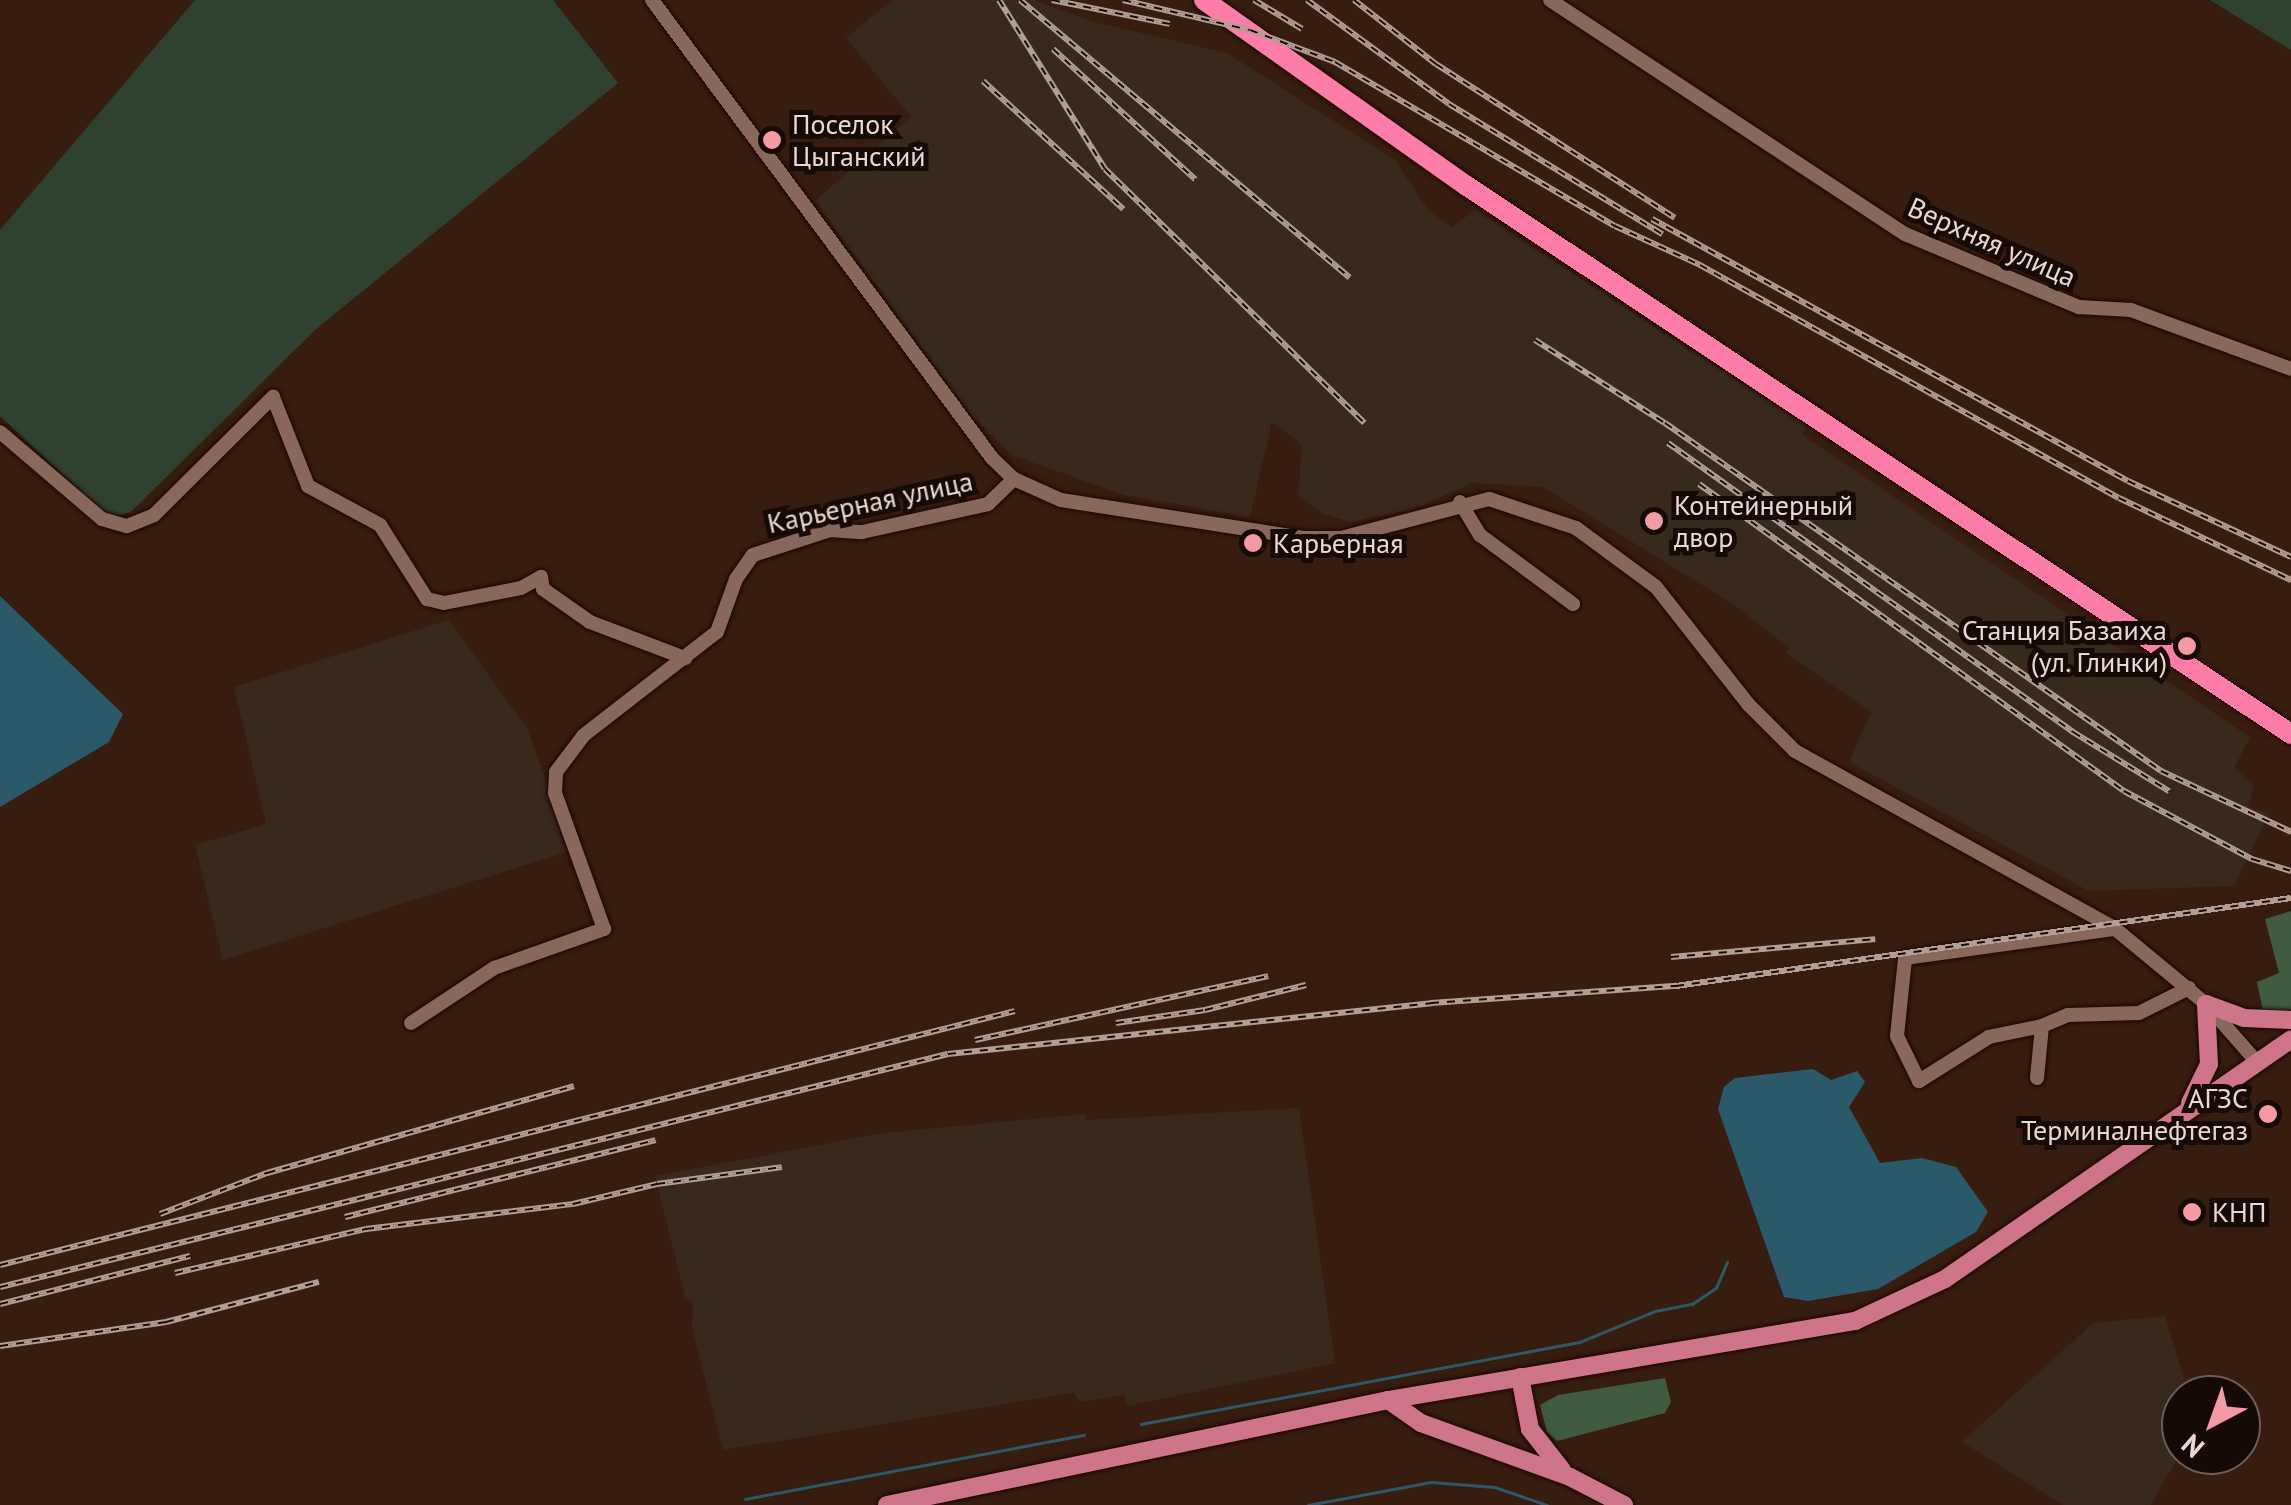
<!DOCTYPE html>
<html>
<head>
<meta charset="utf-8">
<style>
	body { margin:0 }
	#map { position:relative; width:2291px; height:1505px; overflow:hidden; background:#371d10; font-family:"PT Sans",sans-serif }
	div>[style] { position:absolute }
	.industrial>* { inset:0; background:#37291c }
	.green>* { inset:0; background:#2f422f }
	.forest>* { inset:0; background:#405b3f }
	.water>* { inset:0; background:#2a5a69 }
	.stream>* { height:2.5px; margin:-1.25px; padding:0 1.25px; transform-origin:1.25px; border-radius:1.25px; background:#2a5a69 }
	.roads { filter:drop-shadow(0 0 2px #1d0600) drop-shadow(0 0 2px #1d0600) }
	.minor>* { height:14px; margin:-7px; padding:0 7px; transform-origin:7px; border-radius:7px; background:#88685a }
	.major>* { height:18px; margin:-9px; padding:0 9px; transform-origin:9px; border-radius:9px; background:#cf7589 }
	.highway>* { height:20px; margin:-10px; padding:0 10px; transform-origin:10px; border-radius:10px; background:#fe7da8 }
	.rail>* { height:6px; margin-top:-3px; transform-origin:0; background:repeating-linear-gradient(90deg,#160a06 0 8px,#b29e94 0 16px); box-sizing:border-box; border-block:2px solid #b29e94 }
	.dots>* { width:28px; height:28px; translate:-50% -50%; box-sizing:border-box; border:5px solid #160a06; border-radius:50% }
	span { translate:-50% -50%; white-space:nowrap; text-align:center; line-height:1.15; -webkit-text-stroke:10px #160a06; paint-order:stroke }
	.poi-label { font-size:28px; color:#ebd9d0 }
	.left { translate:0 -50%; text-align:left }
	.right { translate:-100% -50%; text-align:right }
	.street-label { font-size:28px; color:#ebd9d0 }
	.north { position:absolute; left:2161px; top:1375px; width:100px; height:100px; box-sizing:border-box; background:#160a06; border:2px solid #6b5d57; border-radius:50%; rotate:221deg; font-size:28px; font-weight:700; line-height:40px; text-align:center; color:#ebd9d0 }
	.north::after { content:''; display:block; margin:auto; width:35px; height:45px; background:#f49aa5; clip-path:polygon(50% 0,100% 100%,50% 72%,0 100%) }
</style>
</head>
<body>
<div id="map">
	<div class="industrial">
		<i style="clip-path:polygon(892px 0,1034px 0,1094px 22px,1227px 53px,1395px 160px,1428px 210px,1452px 227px,1475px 210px,1806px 425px,1802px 435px,2250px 737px,2234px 768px,2254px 785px,2248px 807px,2269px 813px,2234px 886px,2089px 891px,1849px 762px,1871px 712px,1786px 653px,1789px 648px,1733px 604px,1543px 487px,1472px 483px,1417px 508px,1351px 522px,1323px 514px,1298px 495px,1302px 445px,1272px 422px,1250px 517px,1124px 495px,1012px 455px,970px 414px,815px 201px,911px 117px,846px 38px)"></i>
		<i style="clip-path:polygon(449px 620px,528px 730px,570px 851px,223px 960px,195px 845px,266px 824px,234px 687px)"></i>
		<i style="clip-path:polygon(1299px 1108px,1335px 1363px,1127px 1406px,1124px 1395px,1080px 1402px,1073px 1393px,723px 1450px,692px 1327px,693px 1304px,685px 1297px,655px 1176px,883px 1133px,1085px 1114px,1086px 1120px)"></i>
		<i style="clip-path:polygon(2165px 1316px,2189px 1395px,2181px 1395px,2181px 1452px,2151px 1505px,2063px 1505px,1962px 1442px,2093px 1323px)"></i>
	</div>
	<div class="green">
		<i style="clip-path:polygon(195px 0,553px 0,618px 83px,315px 330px,131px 512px,110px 518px,0 416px,0 230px)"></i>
		<i style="clip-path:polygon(2210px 0,2291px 0,2291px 50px)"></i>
	</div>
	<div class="forest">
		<i style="clip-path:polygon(2291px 911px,2291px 1016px,2263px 1011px,2257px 982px,2279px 973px,2265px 919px)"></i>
		<i style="clip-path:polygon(1665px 1378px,1671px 1402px,1665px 1413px,1557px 1441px,1547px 1432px,1540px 1405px,1558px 1395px)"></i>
	</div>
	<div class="water">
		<i style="clip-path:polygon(0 596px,123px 714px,109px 742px,0 807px)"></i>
		<i style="clip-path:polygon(1813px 1069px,1831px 1080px,1857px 1071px,1865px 1082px,1849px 1107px,1880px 1163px,1922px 1158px,1956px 1167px,1988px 1212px,1976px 1232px,1878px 1289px,1808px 1301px,1784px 1297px,1718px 1109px,1724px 1087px,1735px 1078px)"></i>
	</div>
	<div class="stream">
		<i style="left:1141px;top:1424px;width:447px;rotate:-10.6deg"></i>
		<i style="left:1580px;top:1342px;width:81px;rotate:-22.5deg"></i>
		<i style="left:1655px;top:1311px;width:38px;rotate:-11deg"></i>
		<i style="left:1692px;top:1304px;width:29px;rotate:-34deg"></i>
		<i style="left:1716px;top:1288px;width:28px;rotate:-67deg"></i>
		<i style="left:745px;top:1499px;width:345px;rotate:-10.7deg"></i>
		<i style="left:1308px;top:1505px;width:125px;rotate:-10.6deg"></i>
		<i style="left:1431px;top:1482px;width:64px;rotate:4.5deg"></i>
		<i style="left:1495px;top:1487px;width:55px;rotate:19.1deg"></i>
	</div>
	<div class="roads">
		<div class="minor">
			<i style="left:652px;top:0;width:570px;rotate:53.41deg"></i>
			<i style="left:992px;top:458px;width:30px;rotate:44deg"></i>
			<i style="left:1014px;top:479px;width:51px;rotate:24.1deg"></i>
			<i style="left:1061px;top:500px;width:245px;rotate:8.9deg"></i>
			<i style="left:1303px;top:538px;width:38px"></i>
			<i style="left:1341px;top:538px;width:153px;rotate:-14.8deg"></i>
			<i style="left:1489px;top:499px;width:92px;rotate:18.4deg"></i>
			<i style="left:1576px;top:528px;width:99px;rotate:36.4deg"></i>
			<i style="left:1656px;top:587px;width:150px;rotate:51.8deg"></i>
			<i style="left:1749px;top:705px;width:65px;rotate:45deg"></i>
			<i style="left:1795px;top:751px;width:363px;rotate:29deg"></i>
			<i style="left:2113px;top:927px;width:121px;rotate:39.6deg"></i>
			<i style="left:2206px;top:1004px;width:77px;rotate:48.7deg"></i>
			<i style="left:1550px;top:0;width:425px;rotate:33.4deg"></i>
			<i style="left:1905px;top:234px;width:189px;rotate:22.8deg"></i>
			<i style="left:2079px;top:307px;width:52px;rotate:3.3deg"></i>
			<i style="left:2131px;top:310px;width:171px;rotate:20.2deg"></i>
			<i style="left:0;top:432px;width:134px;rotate:40.5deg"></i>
			<i style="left:102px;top:519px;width:26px;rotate:16deg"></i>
			<i style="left:127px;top:526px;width:29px;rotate:-22deg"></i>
			<i style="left:154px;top:515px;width:168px;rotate:-44.8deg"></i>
			<i style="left:273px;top:397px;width:96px;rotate:68.5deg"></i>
			<i style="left:308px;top:486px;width:82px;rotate:28.4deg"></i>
			<i style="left:380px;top:525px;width:88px;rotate:57.6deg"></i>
			<i style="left:427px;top:599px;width:17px;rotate:13deg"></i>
			<i style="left:444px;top:603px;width:78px;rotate:-11deg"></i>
			<i style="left:521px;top:588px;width:23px;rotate:-29deg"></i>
			<i style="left:541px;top:577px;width:12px;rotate:81deg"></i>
			<i style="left:543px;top:589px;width:57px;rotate:35.1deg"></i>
			<i style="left:590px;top:622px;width:102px;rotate:20.8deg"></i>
			<i style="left:1460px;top:502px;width:39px;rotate:59deg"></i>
			<i style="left:1480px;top:535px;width:116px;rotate:36.6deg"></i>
			<i style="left:411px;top:1023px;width:100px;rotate:-33.5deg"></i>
			<i style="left:494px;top:968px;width:117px;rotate:-19.5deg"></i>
			<i style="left:604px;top:929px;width:145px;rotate:-109.8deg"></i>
			<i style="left:555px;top:793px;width:21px;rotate:-87deg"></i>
			<i style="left:556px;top:772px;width:46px;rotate:-52.9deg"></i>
			<i style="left:584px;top:735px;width:168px;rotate:-37.8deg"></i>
			<i style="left:717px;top:632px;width:56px;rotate:-70.3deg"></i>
			<i style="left:736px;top:579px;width:29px;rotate:-55deg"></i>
			<i style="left:753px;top:555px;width:81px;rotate:-18deg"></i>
			<i style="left:830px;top:530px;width:32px;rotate:4deg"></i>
			<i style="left:862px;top:532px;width:129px;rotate:-12.5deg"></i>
			<i style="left:988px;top:504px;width:36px;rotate:-44deg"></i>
			<i style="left:2042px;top:1026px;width:54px;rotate:168.3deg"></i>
			<i style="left:1989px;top:1037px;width:83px;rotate:147.8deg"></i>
			<i style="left:1919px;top:1081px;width:50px;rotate:-116.1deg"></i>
			<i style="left:1897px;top:1036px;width:78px;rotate:-84.1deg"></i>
			<i style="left:1905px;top:958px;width:212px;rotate:-7.9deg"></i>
			<i style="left:2037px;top:1078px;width:52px;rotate:-84.5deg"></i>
			<i style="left:2042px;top:1026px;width:28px;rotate:-23deg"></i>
			<i style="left:2068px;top:1015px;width:71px;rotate:-1.6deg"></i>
			<i style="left:2139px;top:1013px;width:56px;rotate:-26.6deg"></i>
		</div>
		<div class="major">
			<i style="left:2206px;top:1004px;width:40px;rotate:20.2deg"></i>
			<i style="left:2244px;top:1018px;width:47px;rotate:2.4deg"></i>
			<i style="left:2190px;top:1103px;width:43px;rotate:-64deg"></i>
			<i style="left:2209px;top:1064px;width:60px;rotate:-92.9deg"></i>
			<i style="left:1520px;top:1377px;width:53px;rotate:79.1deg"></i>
			<i style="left:1530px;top:1429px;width:52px;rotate:52deg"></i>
			<i style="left:1388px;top:1400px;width:40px;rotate:34.9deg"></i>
			<i style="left:1421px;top:1423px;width:158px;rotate:19.9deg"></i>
			<i style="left:1570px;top:1477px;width:61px;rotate:27.4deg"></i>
			<i style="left:887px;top:1505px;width:512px;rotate:-11.84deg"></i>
			<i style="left:1388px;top:1400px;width:474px;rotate:-9.6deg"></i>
			<i style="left:1855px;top:1321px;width:99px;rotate:-25deg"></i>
			<i style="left:1945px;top:1279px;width:421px;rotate:-34.7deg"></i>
		</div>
		<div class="highway">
			<i style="left:1204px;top:0;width:322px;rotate:35.3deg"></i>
			<i style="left:1467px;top:186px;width:990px;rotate:33.63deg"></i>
		</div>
	</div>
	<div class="rail">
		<i style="left:999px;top:0;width:199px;rotate:57.9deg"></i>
		<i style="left:1105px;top:169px;width:363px;rotate:44.4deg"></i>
		<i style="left:1020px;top:0;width:431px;rotate:40.1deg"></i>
		<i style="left:1052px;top:0;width:120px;rotate:11.5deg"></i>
		<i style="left:1123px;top:0;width:130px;rotate:13.3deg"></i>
		<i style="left:1250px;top:30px;width:91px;rotate:20.6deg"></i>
		<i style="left:1335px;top:62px;width:324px;rotate:30.4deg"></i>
		<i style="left:1615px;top:226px;width:94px;rotate:24.6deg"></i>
		<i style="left:1700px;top:265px;width:479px;rotate:29.1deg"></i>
		<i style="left:2119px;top:498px;width:191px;rotate:25.5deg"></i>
		<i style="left:1254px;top:0;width:56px;rotate:31.1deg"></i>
		<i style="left:1307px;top:0;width:176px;rotate:36.2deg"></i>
		<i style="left:1449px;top:104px;width:250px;rotate:31.4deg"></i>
		<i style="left:1354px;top:0;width:104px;rotate:38deg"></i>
		<i style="left:1436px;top:64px;width:284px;rotate:32.8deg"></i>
		<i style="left:1053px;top:49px;width:193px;rotate:42.5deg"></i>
		<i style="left:983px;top:81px;width:190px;rotate:42.4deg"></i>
		<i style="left:1652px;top:219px;width:543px;rotate:28.83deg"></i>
		<i style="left:2128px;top:481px;width:180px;rotate:25deg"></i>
		<i style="left:1535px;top:340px;width:154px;rotate:32.6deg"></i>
		<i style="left:1665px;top:423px;width:606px;rotate:35.05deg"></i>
		<i style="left:2161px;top:771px;width:144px;rotate:25.1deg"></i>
		<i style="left:1668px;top:443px;width:498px;rotate:35.5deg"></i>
		<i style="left:2073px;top:732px;width:113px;rotate:31.6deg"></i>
		<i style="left:1699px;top:484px;width:524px;rotate:35.84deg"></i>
		<i style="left:2124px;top:791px;width:145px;rotate:28deg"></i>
		<i style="left:2252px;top:859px;width:41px;rotate:17.1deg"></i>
		<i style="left:1671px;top:957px;width:205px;rotate:-5deg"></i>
		<i style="left:1116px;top:1023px;width:90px;rotate:-8.3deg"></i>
		<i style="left:1205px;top:1010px;width:104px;rotate:-13.9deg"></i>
		<i style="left:975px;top:1040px;width:300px;rotate:-12.3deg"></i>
		<i style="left:160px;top:1214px;width:115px;rotate:-21deg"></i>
		<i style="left:267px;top:1173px;width:319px;rotate:-15.8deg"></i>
		<i style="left:345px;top:1217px;width:320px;rotate:-13.9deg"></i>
		<i style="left:0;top:1265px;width:1046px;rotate:-14.05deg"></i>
		<i style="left:175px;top:1273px;width:196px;rotate:-13deg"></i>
		<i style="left:366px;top:1229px;width:209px;rotate:-6.9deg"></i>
		<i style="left:573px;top:1204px;width:86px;rotate:-13.4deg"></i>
		<i style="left:657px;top:1184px;width:126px;rotate:-7.7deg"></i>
		<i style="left:0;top:1287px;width:976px;rotate:-13.81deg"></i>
		<i style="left:948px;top:1054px;width:486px;rotate:-6deg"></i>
		<i style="left:1431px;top:1003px;width:246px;rotate:-4deg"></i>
		<i style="left:1676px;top:986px;width:621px;rotate:-8.14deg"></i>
		<i style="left:0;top:1304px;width:196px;rotate:-14.2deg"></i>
		<i style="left:0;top:1346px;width:168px;rotate:-8.2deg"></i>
		<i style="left:166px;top:1322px;width:158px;rotate:-14.7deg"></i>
	</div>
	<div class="dots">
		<i style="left:772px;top:140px;background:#f49aa5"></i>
		<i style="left:1654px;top:521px;background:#f49aa5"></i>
		<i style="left:1253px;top:543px;background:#f49aa5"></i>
		<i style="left:2187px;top:646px;background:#f49aa5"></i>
		<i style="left:2268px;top:1114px;background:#f49aa5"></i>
		<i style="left:2192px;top:1212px;background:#f49aa5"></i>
	</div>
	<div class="poi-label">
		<span class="left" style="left:792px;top:140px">Поселок<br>Цыганский</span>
		<span class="left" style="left:1674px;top:521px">Контейнерный<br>двор</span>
		<span class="left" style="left:1273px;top:543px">Карьерная</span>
		<span class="right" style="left:2167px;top:646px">Станция Базаиха<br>(ул. Глинки)</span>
		<span class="right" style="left:2248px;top:1114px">АГЗС<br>Терминалнефтегаз</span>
		<span class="left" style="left:2212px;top:1212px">КНП</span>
	</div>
	<div class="street-label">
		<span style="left:1992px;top:242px;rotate:24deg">Верхняя улица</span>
		<span style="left:870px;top:502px;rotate:-12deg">Карьерная улица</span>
	</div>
	<div class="north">N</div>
</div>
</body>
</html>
